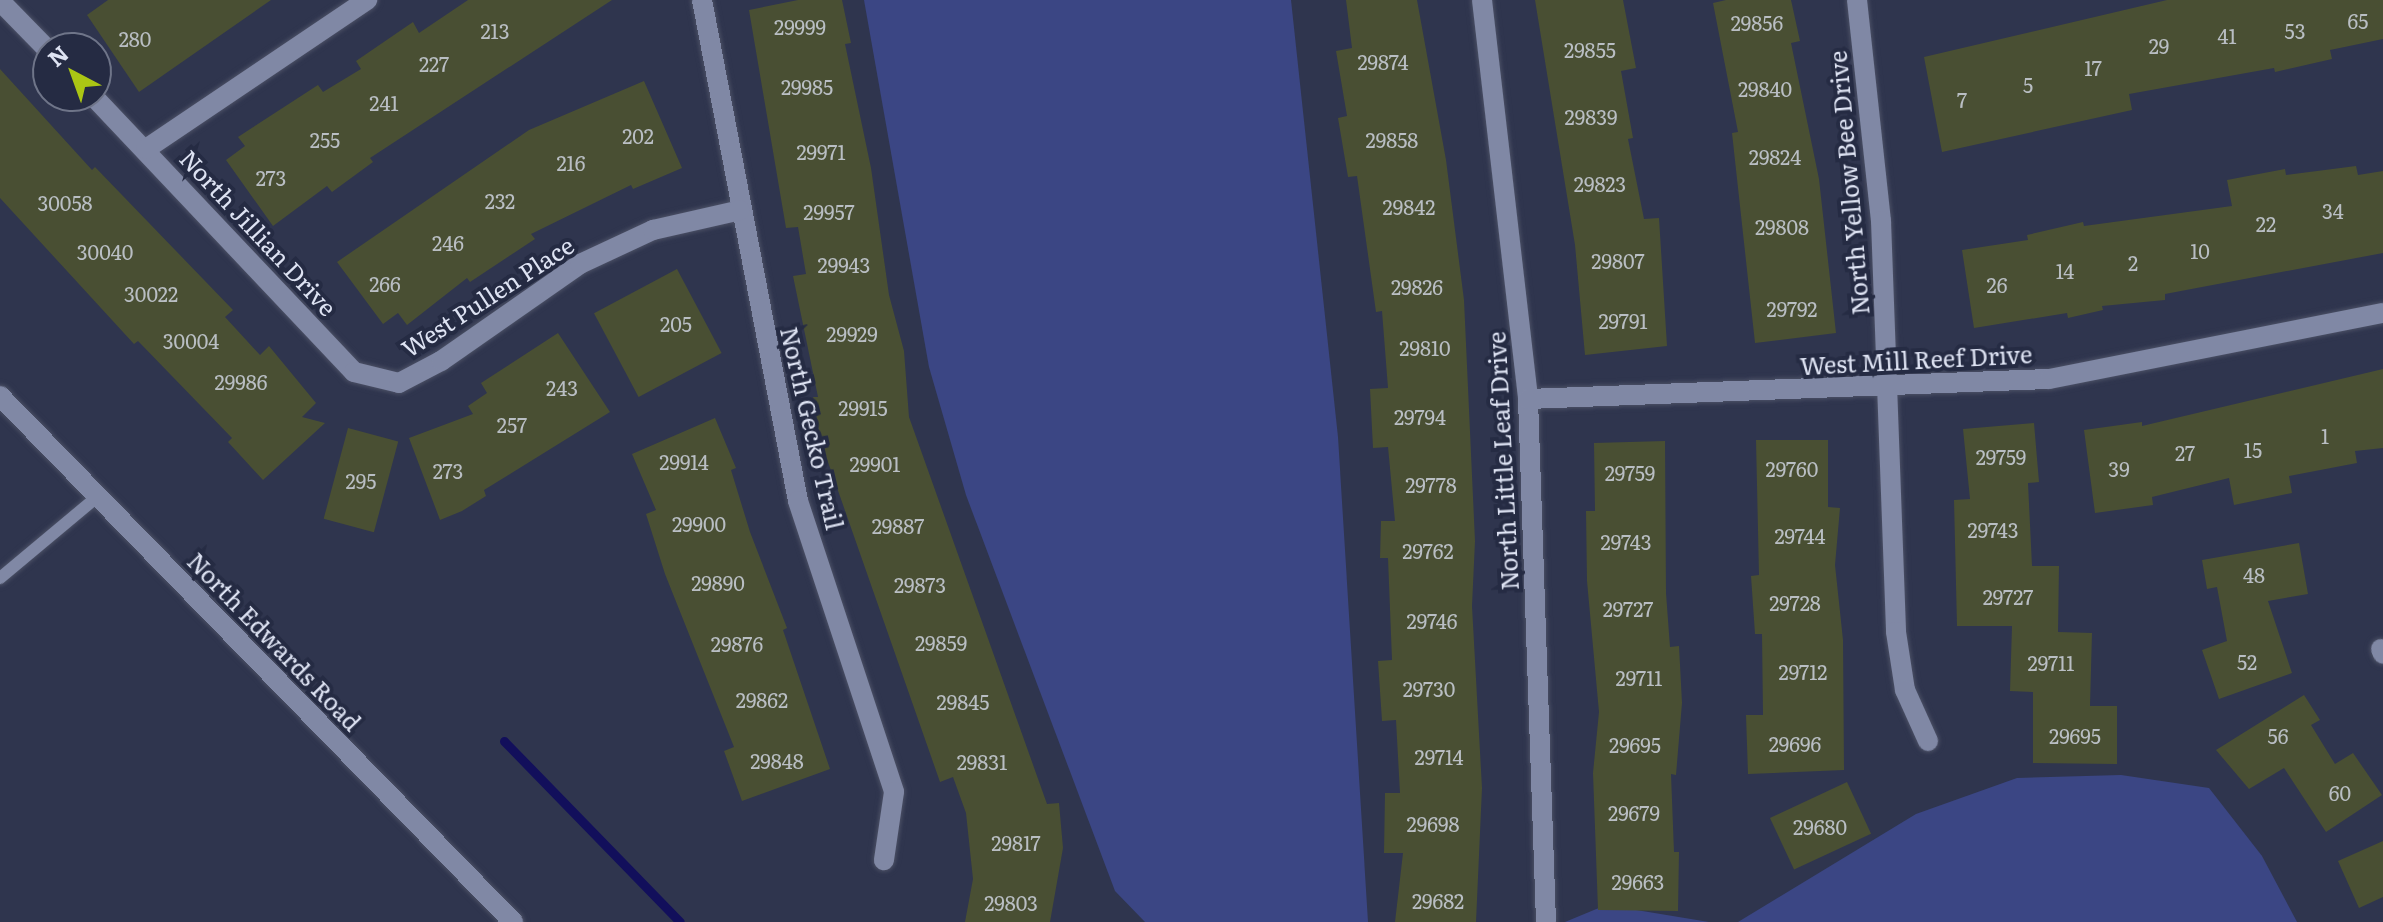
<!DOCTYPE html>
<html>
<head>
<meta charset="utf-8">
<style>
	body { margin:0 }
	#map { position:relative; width:2383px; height:922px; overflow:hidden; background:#2f354e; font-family:Literata,serif }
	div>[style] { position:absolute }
	.green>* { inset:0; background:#3b4684 }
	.stream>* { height:9px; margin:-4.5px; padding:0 4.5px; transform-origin:4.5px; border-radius:4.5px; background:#120f5b }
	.building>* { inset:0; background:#494f33; transform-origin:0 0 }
	.roads { filter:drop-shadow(0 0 2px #4b5065) drop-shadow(0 0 2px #4b5065) }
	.service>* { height:12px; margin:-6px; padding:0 6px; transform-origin:6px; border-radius:6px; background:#8088a5 }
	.minor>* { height:20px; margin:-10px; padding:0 10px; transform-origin:10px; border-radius:10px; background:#8088a5 }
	span { translate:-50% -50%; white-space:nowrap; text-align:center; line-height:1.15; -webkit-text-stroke:8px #252b43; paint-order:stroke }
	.number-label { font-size:20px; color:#b9bec3 }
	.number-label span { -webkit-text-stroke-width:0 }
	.street-label { font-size:24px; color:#dee3f3 }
	.north { position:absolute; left:32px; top:32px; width:80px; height:80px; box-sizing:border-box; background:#252b43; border:2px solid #6f7589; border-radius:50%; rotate:319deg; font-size:22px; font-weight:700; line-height:32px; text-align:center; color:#dee3f3 }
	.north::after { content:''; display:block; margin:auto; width:28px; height:36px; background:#abc614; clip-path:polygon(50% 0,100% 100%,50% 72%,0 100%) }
</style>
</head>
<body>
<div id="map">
	<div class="green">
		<i style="clip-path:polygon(864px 0,1291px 0,1338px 437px,1368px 922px,1145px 922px,1115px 891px,966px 495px,929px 367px)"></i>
		<i style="clip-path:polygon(2121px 775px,2209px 788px,2262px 856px,2297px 922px,1738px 922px,1916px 814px,2017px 778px)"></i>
		<i style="clip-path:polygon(1606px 905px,1709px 922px,1565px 922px)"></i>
	</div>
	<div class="stream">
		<i style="left:504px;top:741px;width:252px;rotate:45.8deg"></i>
	</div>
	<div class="building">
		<i style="clip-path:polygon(108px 0,271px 0,139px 92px,87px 15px)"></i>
		<i style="clip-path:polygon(468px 0,612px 0,370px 158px,373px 162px,332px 192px,327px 186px,273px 226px,226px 160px,245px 146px,238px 137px,318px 85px,323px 92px,361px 69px,356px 61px,413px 22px,419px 33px)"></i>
		<i style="clip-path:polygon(798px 0,842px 0,851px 43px,845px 44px,871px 168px,889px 295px,904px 351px,909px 417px,1047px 804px,1059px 803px,1063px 848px,1050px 922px,965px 922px,973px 879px,966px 813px,953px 777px,940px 782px,821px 442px,813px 397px,818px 397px,793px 276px,806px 274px,798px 227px,786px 228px,749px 10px)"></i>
		<i style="clip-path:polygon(1346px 0,1417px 0,1446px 160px,1464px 300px,1475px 541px,1472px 606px,1482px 788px,1476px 922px,1395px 922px,1403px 853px,1384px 853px,1385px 793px,1400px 793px,1396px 720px,1382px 721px,1378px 661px,1392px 660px,1388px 558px,1380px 558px,1381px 521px,1395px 521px,1388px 447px,1373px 448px,1370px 389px,1388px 388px,1382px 311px,1376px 312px,1357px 176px,1348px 177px,1338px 118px,1347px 116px,1336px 51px,1352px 48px)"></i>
		<i style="clip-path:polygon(1535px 0,1623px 0,1636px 68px,1621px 71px,1633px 138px,1628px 139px,1644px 219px,1659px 218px,1667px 346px,1585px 355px,1575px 245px)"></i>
		<i style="clip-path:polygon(1726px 0,1791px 0,1800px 41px,1791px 43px,1819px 179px,1836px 333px,1755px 343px,1732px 133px,1738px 132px,1713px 3px)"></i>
		<i style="clip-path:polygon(2167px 0,2383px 0,2383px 39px,2330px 50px,2332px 59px,2275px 72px,2274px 68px,2129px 94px,2132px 110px,1942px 152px,1924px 57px)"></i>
		<i style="clip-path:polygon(0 69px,92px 170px,95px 167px,233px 310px,225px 317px,260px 355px,269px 346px,316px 403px,302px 417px,325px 423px,263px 480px,228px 442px,232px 438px,138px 341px,134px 344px,0 198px)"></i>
		<i style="clip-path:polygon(644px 81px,682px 168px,633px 189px,631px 185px,531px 234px,535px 239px,470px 282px,467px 278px,407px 325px,398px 313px,383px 324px,337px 262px,529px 130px)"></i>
		<i style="clip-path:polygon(2356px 166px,2358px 175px,2383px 171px,2383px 253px,2165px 294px,2165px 300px,2102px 306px,2103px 310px,2068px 318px,2067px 313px,1974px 328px,1962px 250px,2028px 240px,2027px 235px,2083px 222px,2084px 226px,2232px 206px,2227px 180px,2285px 169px,2286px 175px)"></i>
		<i style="left:677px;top:269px;width:95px;height:94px;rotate:62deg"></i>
		<i style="clip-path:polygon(558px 333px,610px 412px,484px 490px,486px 496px,462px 511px,440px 520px,409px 438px,473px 414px,468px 406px,487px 393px,481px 383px)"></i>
		<i style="clip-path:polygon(2383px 369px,2383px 448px,2355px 451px,2357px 463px,2289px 476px,2292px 493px,2234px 505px,2229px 478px,2152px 497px,2153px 505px,2095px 513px,2084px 430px,2142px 422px,2142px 426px)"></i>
		<i style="clip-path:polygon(715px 418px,736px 468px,731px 470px,750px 532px,787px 628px,783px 630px,830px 769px,742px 801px,724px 751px,734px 747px,665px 574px,646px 514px,656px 510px,632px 454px)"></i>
		<i style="clip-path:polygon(2034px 423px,2039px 482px,2028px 483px,2032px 566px,2059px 566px,2058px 632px,2092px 633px,2090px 706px,2117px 706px,2117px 764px,2033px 763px,2033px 692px,2010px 691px,2012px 626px,1957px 626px,1954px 500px,1970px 499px,1963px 429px)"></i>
		<i style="left:348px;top:428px;width:52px;height:94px;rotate:15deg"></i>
		<i style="clip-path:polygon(1756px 440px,1828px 440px,1828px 507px,1840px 508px,1835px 565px,1843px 640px,1844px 770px,1748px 774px,1746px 715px,1763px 715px,1762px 634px,1755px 634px,1751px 576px,1759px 575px)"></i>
		<i style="clip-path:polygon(1665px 441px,1666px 593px,1670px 647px,1679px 646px,1682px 703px,1676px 775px,1671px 774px,1674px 852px,1679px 852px,1678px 911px,1598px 910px,1593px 773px,1599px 712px,1587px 581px,1586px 511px,1595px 511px,1594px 443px)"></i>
		<i style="clip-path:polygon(2299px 543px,2308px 594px,2268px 601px,2292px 673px,2219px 699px,2202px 650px,2227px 641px,2217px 587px,2207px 589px,2202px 560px)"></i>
		<i style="clip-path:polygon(2304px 695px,2320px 720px,2311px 725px,2335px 764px,2353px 753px,2382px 795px,2326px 832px,2284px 768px,2249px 789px,2216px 750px)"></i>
		<i style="left:1847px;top:782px;width:57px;height:85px;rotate:65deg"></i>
		<i style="clip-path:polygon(2383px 841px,2383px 897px,2359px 908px,2338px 861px)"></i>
	</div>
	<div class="roads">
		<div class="service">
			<i style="left:0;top:578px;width:128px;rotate:-39.9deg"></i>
		</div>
		<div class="minor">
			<i style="left:702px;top:0;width:510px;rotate:79.15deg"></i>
			<i style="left:798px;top:501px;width:306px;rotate:71.7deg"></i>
			<i style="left:894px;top:792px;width:69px;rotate:98.4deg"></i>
			<i style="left:1482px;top:0;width:402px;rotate:83.4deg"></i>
			<i style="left:1528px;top:399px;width:523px;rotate:88.03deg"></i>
			<i style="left:1857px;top:0;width:222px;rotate:83.8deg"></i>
			<i style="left:1881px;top:221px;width:411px;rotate:87.9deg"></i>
			<i style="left:1896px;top:632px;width:59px;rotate:81.2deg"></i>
			<i style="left:1905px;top:690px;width:56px;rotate:65.7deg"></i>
			<i style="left:0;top:1px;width:69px;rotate:45.6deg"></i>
			<i style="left:93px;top:96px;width:380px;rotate:46.6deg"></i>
			<i style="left:354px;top:372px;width:46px;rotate:13.7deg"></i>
			<i style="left:399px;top:383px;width:47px;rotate:-27.6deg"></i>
			<i style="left:441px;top:361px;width:169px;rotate:-34.9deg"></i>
			<i style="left:580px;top:264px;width:81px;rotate:-25deg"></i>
			<i style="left:653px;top:230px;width:89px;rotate:-12.9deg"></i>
			<i style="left:146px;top:149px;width:267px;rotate:-34deg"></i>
			<i style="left:0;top:396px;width:735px;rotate:45.72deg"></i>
			<i style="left:1528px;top:399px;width:521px;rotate:-2.2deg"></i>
			<i style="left:2049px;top:379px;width:340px;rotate:-11.2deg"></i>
			<i style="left:2381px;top:649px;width:5px;rotate:68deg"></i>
		</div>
	</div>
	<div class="number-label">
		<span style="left:2358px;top:20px">65</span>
		<span style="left:1757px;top:22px">29856</span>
		<span style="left:800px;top:26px">29999</span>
		<span style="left:495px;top:30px">213</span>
		<span style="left:2295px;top:30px">53</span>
		<span style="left:2227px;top:35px">41</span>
		<span style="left:135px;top:38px">280</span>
		<span style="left:2159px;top:45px">29</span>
		<span style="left:1590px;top:49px">29855</span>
		<span style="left:1383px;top:61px">29874</span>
		<span style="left:434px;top:63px">227</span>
		<span style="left:2093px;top:67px">17</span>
		<span style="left:2028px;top:84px">5</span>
		<span style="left:807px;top:86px">29985</span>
		<span style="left:1765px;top:88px">29840</span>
		<span style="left:1962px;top:99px">7</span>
		<span style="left:384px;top:102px">241</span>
		<span style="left:1591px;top:116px">29839</span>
		<span style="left:638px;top:135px">202</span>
		<span style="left:325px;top:139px">255</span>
		<span style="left:1392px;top:139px">29858</span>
		<span style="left:821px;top:151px">29971</span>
		<span style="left:1775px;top:156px">29824</span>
		<span style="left:571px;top:162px">216</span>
		<span style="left:271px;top:177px">273</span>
		<span style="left:1600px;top:183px">29823</span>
		<span style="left:500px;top:200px">232</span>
		<span style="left:65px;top:202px">30058</span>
		<span style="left:1409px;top:206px">29842</span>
		<span style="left:2333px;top:210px">34</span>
		<span style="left:829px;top:211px">29957</span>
		<span style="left:2266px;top:223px">22</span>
		<span style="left:1782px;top:226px">29808</span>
		<span style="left:448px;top:242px">246</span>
		<span style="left:2200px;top:250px">10</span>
		<span style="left:105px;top:251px">30040</span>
		<span style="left:1618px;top:260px">29807</span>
		<span style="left:2133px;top:262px">2</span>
		<span style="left:844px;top:264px">29943</span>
		<span style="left:2065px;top:270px">14</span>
		<span style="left:385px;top:283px">266</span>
		<span style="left:1997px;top:284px">26</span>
		<span style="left:1417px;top:286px">29826</span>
		<span style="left:151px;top:293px">30022</span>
		<span style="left:1792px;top:308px">29792</span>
		<span style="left:1623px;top:320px">29791</span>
		<span style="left:676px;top:323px">205</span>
		<span style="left:852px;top:333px">29929</span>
		<span style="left:191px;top:340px">30004</span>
		<span style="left:1425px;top:347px">29810</span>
		<span style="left:241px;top:381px">29986</span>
		<span style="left:562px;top:387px">243</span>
		<span style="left:863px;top:407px">29915</span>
		<span style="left:1420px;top:416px">29794</span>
		<span style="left:512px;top:424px">257</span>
		<span style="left:2325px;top:435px">1</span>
		<span style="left:2253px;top:449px">15</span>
		<span style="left:2185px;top:452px">27</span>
		<span style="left:2001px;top:456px">29759</span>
		<span style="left:684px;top:461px">29914</span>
		<span style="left:875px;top:463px">29901</span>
		<span style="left:1792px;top:468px">29760</span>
		<span style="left:2119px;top:468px">39</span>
		<span style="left:448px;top:470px">273</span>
		<span style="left:1630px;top:472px">29759</span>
		<span style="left:361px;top:480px">295</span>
		<span style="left:1431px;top:484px">29778</span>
		<span style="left:699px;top:523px">29900</span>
		<span style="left:898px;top:525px">29887</span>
		<span style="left:1993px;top:529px">29743</span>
		<span style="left:1800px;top:535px">29744</span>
		<span style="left:1626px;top:541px">29743</span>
		<span style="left:1428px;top:550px">29762</span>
		<span style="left:2254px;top:574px">48</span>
		<span style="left:718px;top:582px">29890</span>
		<span style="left:920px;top:584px">29873</span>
		<span style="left:2008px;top:596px">29727</span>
		<span style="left:1795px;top:602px">29728</span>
		<span style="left:1628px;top:608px">29727</span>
		<span style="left:1432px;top:620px">29746</span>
		<span style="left:941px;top:642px">29859</span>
		<span style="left:737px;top:643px">29876</span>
		<span style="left:2247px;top:661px">52</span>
		<span style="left:2051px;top:662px">29711</span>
		<span style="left:1803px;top:671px">29712</span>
		<span style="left:1639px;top:677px">29711</span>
		<span style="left:1429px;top:688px">29730</span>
		<span style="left:762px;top:699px">29862</span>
		<span style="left:963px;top:701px">29845</span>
		<span style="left:2075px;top:735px">29695</span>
		<span style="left:2278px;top:735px">56</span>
		<span style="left:1795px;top:743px">29696</span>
		<span style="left:1635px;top:744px">29695</span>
		<span style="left:1439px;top:756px">29714</span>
		<span style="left:777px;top:760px">29848</span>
		<span style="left:982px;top:761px">29831</span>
		<span style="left:2340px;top:792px">60</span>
		<span style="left:1634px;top:812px">29679</span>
		<span style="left:1433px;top:823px">29698</span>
		<span style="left:1820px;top:826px">29680</span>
		<span style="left:1016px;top:842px">29817</span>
		<span style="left:1638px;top:881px">29663</span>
		<span style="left:1438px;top:900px">29682</span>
		<span style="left:1011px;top:902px">29803</span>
	</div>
	<div class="street-label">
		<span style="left:1848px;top:183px;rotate:-95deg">North Yellow Bee Drive</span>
		<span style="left:259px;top:232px;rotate:47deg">North Jillian Drive</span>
		<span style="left:487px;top:296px;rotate:-33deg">West Pullen Place</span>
		<span style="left:1916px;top:359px;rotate:-3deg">West Mill Reef Drive</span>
		<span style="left:813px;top:428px;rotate:77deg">North Gecko Trail</span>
		<span style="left:1502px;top:461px;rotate:-93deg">North Little Leaf Drive</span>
		<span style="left:275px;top:641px;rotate:46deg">North Edwards Road</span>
	</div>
	<div class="north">N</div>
</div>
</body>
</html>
